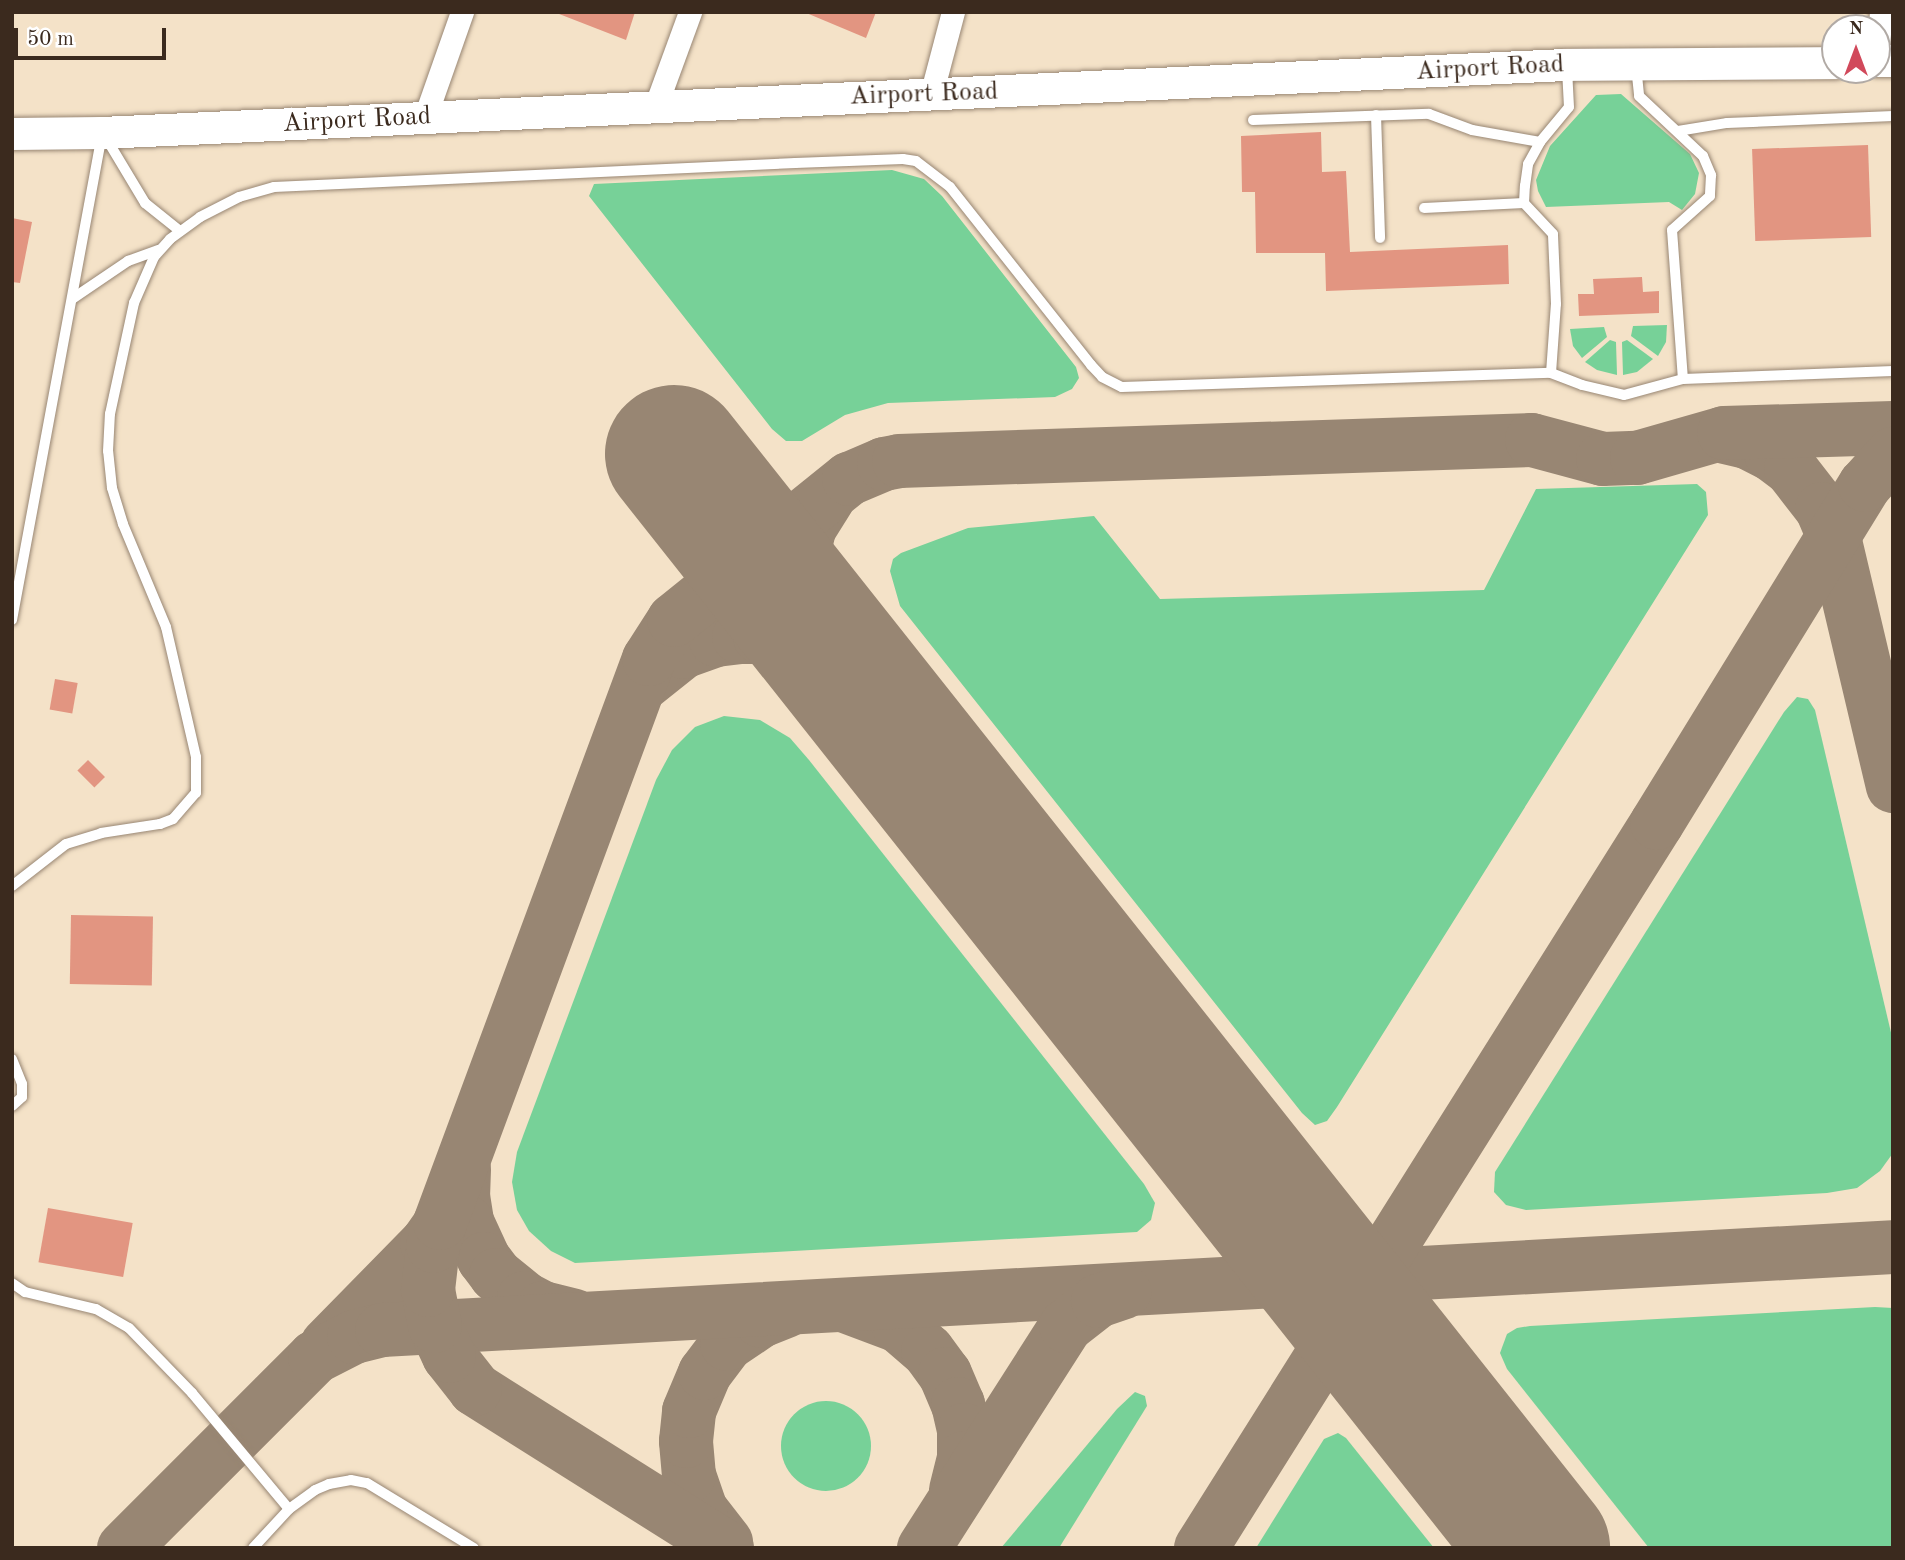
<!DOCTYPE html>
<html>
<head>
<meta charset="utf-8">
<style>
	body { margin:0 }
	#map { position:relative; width:1905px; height:1560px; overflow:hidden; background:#f4e2c8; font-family:"Old Standard TT",serif }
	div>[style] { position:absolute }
	.green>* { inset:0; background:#77d198 }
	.round { border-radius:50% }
	.taxiway>* { height:54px; margin:-27px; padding:0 27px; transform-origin:27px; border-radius:27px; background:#988673 }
	.runway>* { height:138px; margin:-69px; padding:0 69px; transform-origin:69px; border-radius:69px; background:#988673 }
	.building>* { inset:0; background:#e29581; transform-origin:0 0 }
	.roads { filter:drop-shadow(0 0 2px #988673) drop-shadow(0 0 2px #988673) }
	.service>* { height:10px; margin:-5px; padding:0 5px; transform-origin:5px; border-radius:5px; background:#fff }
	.minor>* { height:23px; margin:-11.5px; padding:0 11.5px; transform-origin:11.5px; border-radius:11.5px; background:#fff }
	.secondary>* { height:32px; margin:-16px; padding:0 16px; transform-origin:16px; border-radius:16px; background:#fff }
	span { translate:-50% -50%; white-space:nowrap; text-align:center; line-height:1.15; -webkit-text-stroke:6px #fff; paint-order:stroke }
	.street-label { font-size:26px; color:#3b2a1e }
	.frame { position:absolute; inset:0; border:14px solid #3b2a1e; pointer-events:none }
	.north { position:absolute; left:1821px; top:14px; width:70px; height:70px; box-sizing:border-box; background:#fff; border:2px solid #b1aaa5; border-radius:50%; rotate:0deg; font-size:19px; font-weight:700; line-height:28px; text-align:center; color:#3b2a1e }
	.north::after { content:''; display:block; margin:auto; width:24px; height:32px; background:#d1495b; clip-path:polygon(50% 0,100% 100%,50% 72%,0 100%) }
	.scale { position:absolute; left:14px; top:28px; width:152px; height:32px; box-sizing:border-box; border:4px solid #3b2a1e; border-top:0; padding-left:9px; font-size:21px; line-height:24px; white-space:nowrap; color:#3b2a1e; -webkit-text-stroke:5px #fff; paint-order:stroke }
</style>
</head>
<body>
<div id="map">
	<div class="green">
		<i style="clip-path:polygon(1621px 94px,1690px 154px,1699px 173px,1695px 194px,1682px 210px,1669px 202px,1546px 207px,1538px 191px,1536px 180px,1550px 146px,1596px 95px)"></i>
		<i style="clip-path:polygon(892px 170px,924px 179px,942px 196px,1076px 367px,1079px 378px,1072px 389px,1055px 397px,888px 403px,845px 415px,802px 441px,786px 441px,772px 429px,589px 196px,594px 184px)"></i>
		<i style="clip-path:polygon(1667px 325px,1666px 342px,1658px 356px,1631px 336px,1633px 326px)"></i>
		<i style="clip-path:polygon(1604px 327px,1607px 337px,1582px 358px,1573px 346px,1570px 329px)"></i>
		<i style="clip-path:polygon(1610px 340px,1616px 342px,1617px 375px,1597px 370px,1585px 362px)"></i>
		<i style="clip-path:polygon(1627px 340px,1653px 359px,1637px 372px,1623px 375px,1622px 342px)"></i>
		<i style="clip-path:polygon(1697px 484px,1706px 492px,1708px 515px,1337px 1107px,1327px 1121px,1315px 1125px,1302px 1113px,900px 606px,890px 571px,893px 559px,901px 553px,968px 528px,1094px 516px,1160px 599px,1484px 590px,1536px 489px)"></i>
		<i style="clip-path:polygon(1797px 697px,1808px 699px,1815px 710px,1893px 1041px,1893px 1153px,1880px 1171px,1857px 1188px,1827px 1193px,1526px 1210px,1506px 1205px,1494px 1192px,1495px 1172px,1784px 712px)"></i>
		<i style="clip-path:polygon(724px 716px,760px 720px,790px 738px,809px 760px,1144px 1184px,1155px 1203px,1151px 1220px,1137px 1232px,575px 1263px,551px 1251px,529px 1231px,517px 1210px,512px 1182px,517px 1152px,656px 780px,672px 750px,695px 727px)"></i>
		<i style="clip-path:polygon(1875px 1307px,1893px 1308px,1893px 1548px,1649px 1548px,1507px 1369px,1500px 1353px,1507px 1334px,1517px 1328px,1530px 1326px)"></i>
		<i style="clip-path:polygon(1135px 1392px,1145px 1396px,1147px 1406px,1059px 1548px,1001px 1548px,1117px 1409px)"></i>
		<i class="round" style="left:781px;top:1401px;width:90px;height:90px"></i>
		<i style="clip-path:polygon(1338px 1433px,1346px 1438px,1434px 1548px,1256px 1548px,1324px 1439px)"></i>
	</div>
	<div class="taxiway">
		<i style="left:1725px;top:437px;width:23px;rotate:13deg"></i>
		<i style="left:1747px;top:442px;width:27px;rotate:27deg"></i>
		<i style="left:1771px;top:454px;width:25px;rotate:37deg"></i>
		<i style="left:1791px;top:469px;width:51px;rotate:52.2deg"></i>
		<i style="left:1822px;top:509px;width:30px;rotate:67deg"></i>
		<i style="left:1834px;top:537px;width:256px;rotate:76.7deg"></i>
		<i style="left:818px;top:636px;width:44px;rotate:-108.4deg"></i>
		<i style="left:804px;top:594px;width:34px;rotate:-93deg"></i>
		<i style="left:802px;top:560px;width:32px;rotate:-77deg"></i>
		<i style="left:809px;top:529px;width:36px;rotate:-58deg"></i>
		<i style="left:643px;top:684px;width:51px;rotate:-38.7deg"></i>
		<i style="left:683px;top:652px;width:35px;rotate:-20deg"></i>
		<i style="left:716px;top:640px;width:23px;rotate:-7deg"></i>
		<i style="left:739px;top:637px;width:21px"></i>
		<i style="left:760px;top:637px;width:36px;rotate:13deg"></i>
		<i style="left:795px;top:645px;width:55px;rotate:26.1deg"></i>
		<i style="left:464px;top:1169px;width:27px;rotate:92deg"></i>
		<i style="left:463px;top:1196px;width:26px;rotate:81deg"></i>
		<i style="left:467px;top:1222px;width:41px;rotate:65.3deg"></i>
		<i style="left:484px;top:1259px;width:20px;rotate:53deg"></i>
		<i style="left:496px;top:1275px;width:36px;rotate:39deg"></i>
		<i style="left:524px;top:1298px;width:21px;rotate:28deg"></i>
		<i style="left:543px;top:1308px;width:32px;rotate:14deg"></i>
		<i style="left:848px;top:1307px;width:54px;rotate:20.4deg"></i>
		<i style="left:899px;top:1326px;width:38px;rotate:41deg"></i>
		<i style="left:928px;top:1351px;width:29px;rotate:54deg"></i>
		<i style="left:945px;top:1374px;width:33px;rotate:67deg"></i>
		<i style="left:958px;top:1404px;width:27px;rotate:77deg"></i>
		<i style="left:964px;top:1430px;width:28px;rotate:90deg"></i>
		<i style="left:964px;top:1458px;width:33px;rotate:104deg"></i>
		<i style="left:327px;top:1345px;width:143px;rotate:-45.6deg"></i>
		<i style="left:427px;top:1243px;width:19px;rotate:-55deg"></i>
		<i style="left:726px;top:1542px;width:41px;rotate:-128deg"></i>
		<i style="left:701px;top:1510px;width:36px;rotate:-109deg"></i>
		<i style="left:689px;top:1476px;width:35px;rotate:-95deg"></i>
		<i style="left:686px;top:1441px;width:30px;rotate:-84deg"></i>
		<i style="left:689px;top:1411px;width:41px;rotate:-67.2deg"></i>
		<i style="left:705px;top:1373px;width:36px;rotate:-53deg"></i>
		<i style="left:727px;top:1344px;width:41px;rotate:-34.1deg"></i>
		<i style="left:761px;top:1321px;width:27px;rotate:-22deg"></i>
		<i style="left:124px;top:1548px;width:270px;rotate:-45deg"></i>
		<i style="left:315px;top:1357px;width:44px;rotate:-27.1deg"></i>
		<i style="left:354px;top:1337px;width:29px;rotate:-14deg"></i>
		<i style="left:382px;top:1330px;width:1513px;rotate:-3.14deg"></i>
		<i style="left:727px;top:1548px;width:298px;rotate:-147.8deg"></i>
		<i style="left:475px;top:1389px;width:42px;rotate:-128.2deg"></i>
		<i style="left:449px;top:1356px;width:33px;rotate:-115deg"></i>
		<i style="left:435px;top:1326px;width:37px;rotate:-101deg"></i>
		<i style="left:428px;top:1290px;width:44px;rotate:-83.5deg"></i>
		<i style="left:433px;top:1246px;width:24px;rotate:-73deg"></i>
		<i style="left:440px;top:1223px;width:601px;rotate:-69.67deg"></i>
		<i style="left:649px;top:659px;width:46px;rotate:-57.3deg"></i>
		<i style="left:674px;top:620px;width:225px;rotate:-38.9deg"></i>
		<i style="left:849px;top:479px;width:38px;rotate:-23deg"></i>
		<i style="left:884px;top:464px;width:15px;rotate:-11deg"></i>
		<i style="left:899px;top:461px;width:633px;rotate:-1.9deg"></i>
		<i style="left:1532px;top:440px;width:73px;rotate:15deg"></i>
		<i style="left:1603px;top:459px;width:34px;rotate:-2deg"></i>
		<i style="left:1637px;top:458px;width:91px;rotate:-16deg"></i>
		<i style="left:1724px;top:433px;width:169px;rotate:-1.7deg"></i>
		<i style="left:924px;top:1548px;width:264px;rotate:-57.4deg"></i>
		<i style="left:1066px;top:1326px;width:41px;rotate:-38deg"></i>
		<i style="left:1098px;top:1301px;width:28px;rotate:-19deg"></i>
		<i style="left:1201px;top:1548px;width:856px;rotate:-57.83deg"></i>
		<i style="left:1657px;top:823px;width:397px;rotate:-58.4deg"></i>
		<i style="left:1865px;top:485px;width:42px;rotate:-47.9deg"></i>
	</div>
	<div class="runway">
		<i style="left:674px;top:454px;width:1396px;rotate:51.6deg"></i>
	</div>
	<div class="building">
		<i style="clip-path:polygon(554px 12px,635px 12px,626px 40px)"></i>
		<i style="clip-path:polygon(804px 12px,876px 12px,866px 38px)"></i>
		<i style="clip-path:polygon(1321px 132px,1322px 172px,1346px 171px,1350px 252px,1508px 245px,1509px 284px,1326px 291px,1325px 253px,1256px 253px,1255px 192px,1242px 192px,1241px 136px)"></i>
		<i style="left:1868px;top:145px;width:92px;height:116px;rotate:88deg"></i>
		<i style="clip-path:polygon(12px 218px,32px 222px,20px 283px,12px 282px)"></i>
		<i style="clip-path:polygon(1642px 277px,1643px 292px,1659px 291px,1659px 313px,1579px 316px,1578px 294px,1594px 294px,1593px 279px)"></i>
		<i style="left:55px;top:679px;width:23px;height:31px;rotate:10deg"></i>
		<i style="left:88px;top:760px;width:24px;height:15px;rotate:45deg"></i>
		<i style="left:71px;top:915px;width:82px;height:69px;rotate:1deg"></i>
		<i style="left:48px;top:1208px;width:86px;height:55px;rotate:10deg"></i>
	</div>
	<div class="roads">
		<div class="service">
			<i style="left:1636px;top:66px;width:30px;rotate:84deg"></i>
			<i style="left:1639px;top:96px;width:88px;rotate:43.2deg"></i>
			<i style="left:1703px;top:156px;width:21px;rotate:67deg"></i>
			<i style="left:1711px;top:175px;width:21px;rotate:93deg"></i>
			<i style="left:1710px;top:196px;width:51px;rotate:138.2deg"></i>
			<i style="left:1672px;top:230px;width:149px;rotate:85.8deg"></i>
			<i style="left:1376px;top:115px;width:123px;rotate:88.1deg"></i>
			<i style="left:1253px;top:120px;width:176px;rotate:-2deg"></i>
			<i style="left:1429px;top:114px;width:46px;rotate:20.4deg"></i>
			<i style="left:1472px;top:130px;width:69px;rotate:10deg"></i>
			<i style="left:1678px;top:131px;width:50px;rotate:-9.3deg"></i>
			<i style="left:1727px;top:123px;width:166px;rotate:-2.4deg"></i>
			<i style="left:106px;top:138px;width:76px;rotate:59deg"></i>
			<i style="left:145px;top:203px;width:45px;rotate:38.7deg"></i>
			<i style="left:1424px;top:208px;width:100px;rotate:-2.9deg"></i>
			<i style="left:72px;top:299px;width:68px;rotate:-34.2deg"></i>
			<i style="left:128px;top:261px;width:33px;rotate:-20deg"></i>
			<i style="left:1551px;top:373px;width:69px;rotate:-85.9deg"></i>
			<i style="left:1556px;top:304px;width:70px;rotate:-92.5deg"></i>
			<i style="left:1553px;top:234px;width:42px;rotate:-133.1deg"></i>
			<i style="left:1524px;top:203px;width:17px;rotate:-87deg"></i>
			<i style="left:1525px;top:186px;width:22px;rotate:-82deg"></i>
			<i style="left:1528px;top:164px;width:25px;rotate:-61deg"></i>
			<i style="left:1540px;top:142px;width:45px;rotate:-50.4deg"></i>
			<i style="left:1569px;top:107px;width:39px;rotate:-93deg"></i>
			<i style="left:12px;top:620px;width:492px;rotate:-79.5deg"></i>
			<i style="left:12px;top:886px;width:68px;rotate:-37.9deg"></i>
			<i style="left:66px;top:844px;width:37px;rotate:-17deg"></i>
			<i style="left:101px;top:833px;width:60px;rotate:-8.7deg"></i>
			<i style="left:160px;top:824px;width:14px;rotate:-21deg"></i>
			<i style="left:173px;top:819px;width:35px;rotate:-49deg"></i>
			<i style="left:196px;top:793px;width:36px;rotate:-90deg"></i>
			<i style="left:196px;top:757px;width:133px;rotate:-103deg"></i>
			<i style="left:166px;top:627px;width:112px;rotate:-112.7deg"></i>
			<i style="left:123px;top:524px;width:38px;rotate:-107deg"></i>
			<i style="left:112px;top:488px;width:37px;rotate:-96deg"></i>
			<i style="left:108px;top:451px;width:37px;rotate:-87deg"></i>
			<i style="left:110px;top:414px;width:114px;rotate:-77.8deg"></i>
			<i style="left:134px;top:303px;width:50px;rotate:-66.5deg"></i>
			<i style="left:154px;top:257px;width:24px;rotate:-48deg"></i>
			<i style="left:170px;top:239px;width:37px;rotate:-36deg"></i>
			<i style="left:200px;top:217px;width:44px;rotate:-27.1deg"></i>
			<i style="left:239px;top:197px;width:36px;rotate:-16deg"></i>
			<i style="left:274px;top:187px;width:522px;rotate:-2.64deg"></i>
			<i style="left:795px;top:163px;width:108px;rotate:-2.1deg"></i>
			<i style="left:903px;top:159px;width:13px;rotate:9deg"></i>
			<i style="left:916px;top:161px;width:43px;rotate:37.4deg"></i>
			<i style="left:950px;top:187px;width:227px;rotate:51.6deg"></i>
			<i style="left:1091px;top:365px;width:16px;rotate:47deg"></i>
			<i style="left:1102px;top:377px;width:22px;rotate:27deg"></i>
			<i style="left:1122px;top:387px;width:429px;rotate:-1.9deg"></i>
			<i style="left:1551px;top:373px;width:33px;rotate:21deg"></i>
			<i style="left:1582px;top:385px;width:43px;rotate:13.4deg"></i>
			<i style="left:1624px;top:395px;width:61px;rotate:-15.2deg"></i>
			<i style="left:1683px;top:379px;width:210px;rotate:-2.2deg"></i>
			<i style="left:12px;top:1059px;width:27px;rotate:68deg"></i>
			<i style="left:22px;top:1084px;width:13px;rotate:90deg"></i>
			<i style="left:22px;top:1097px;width:13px;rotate:138deg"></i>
			<i style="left:12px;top:1283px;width:16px;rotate:35deg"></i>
			<i style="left:25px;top:1292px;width:73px;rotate:13.5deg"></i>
			<i style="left:96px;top:1309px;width:38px;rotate:30deg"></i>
			<i style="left:129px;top:1328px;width:91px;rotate:45.9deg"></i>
			<i style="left:192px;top:1393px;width:151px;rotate:50.1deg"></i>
			<i style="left:289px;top:1509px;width:32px;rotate:-36deg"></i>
			<i style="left:315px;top:1490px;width:15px;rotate:-23deg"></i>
			<i style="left:329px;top:1484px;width:22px;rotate:-10deg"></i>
			<i style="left:351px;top:1480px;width:16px;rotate:11deg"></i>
			<i style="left:367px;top:1483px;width:125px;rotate:31.3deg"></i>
			<i style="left:253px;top:1548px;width:53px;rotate:-47.3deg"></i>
		</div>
		<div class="minor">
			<i style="left:1877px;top:56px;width:44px;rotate:-84.8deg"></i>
			<i style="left:931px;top:95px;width:86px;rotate:-75.2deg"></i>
			<i style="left:656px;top:105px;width:99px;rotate:-69.9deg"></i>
			<i style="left:425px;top:117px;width:111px;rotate:-70.6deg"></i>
		</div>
		<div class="secondary">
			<i style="left:1877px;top:61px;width:16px"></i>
			<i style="left:12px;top:134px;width:90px;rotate:-0.6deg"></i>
			<i style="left:102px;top:133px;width:1467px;rotate:-2.66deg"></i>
			<i style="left:1567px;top:65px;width:268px;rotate:-0.4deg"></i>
		</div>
	</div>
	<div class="street-label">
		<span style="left:1490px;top:69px;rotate:-3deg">Airport Road</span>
		<span style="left:924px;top:95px;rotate:-2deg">Airport Road</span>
		<span style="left:357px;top:121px;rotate:-3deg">Airport Road</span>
	</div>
	<div class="frame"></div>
	<div class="north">N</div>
	<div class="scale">50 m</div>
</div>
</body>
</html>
